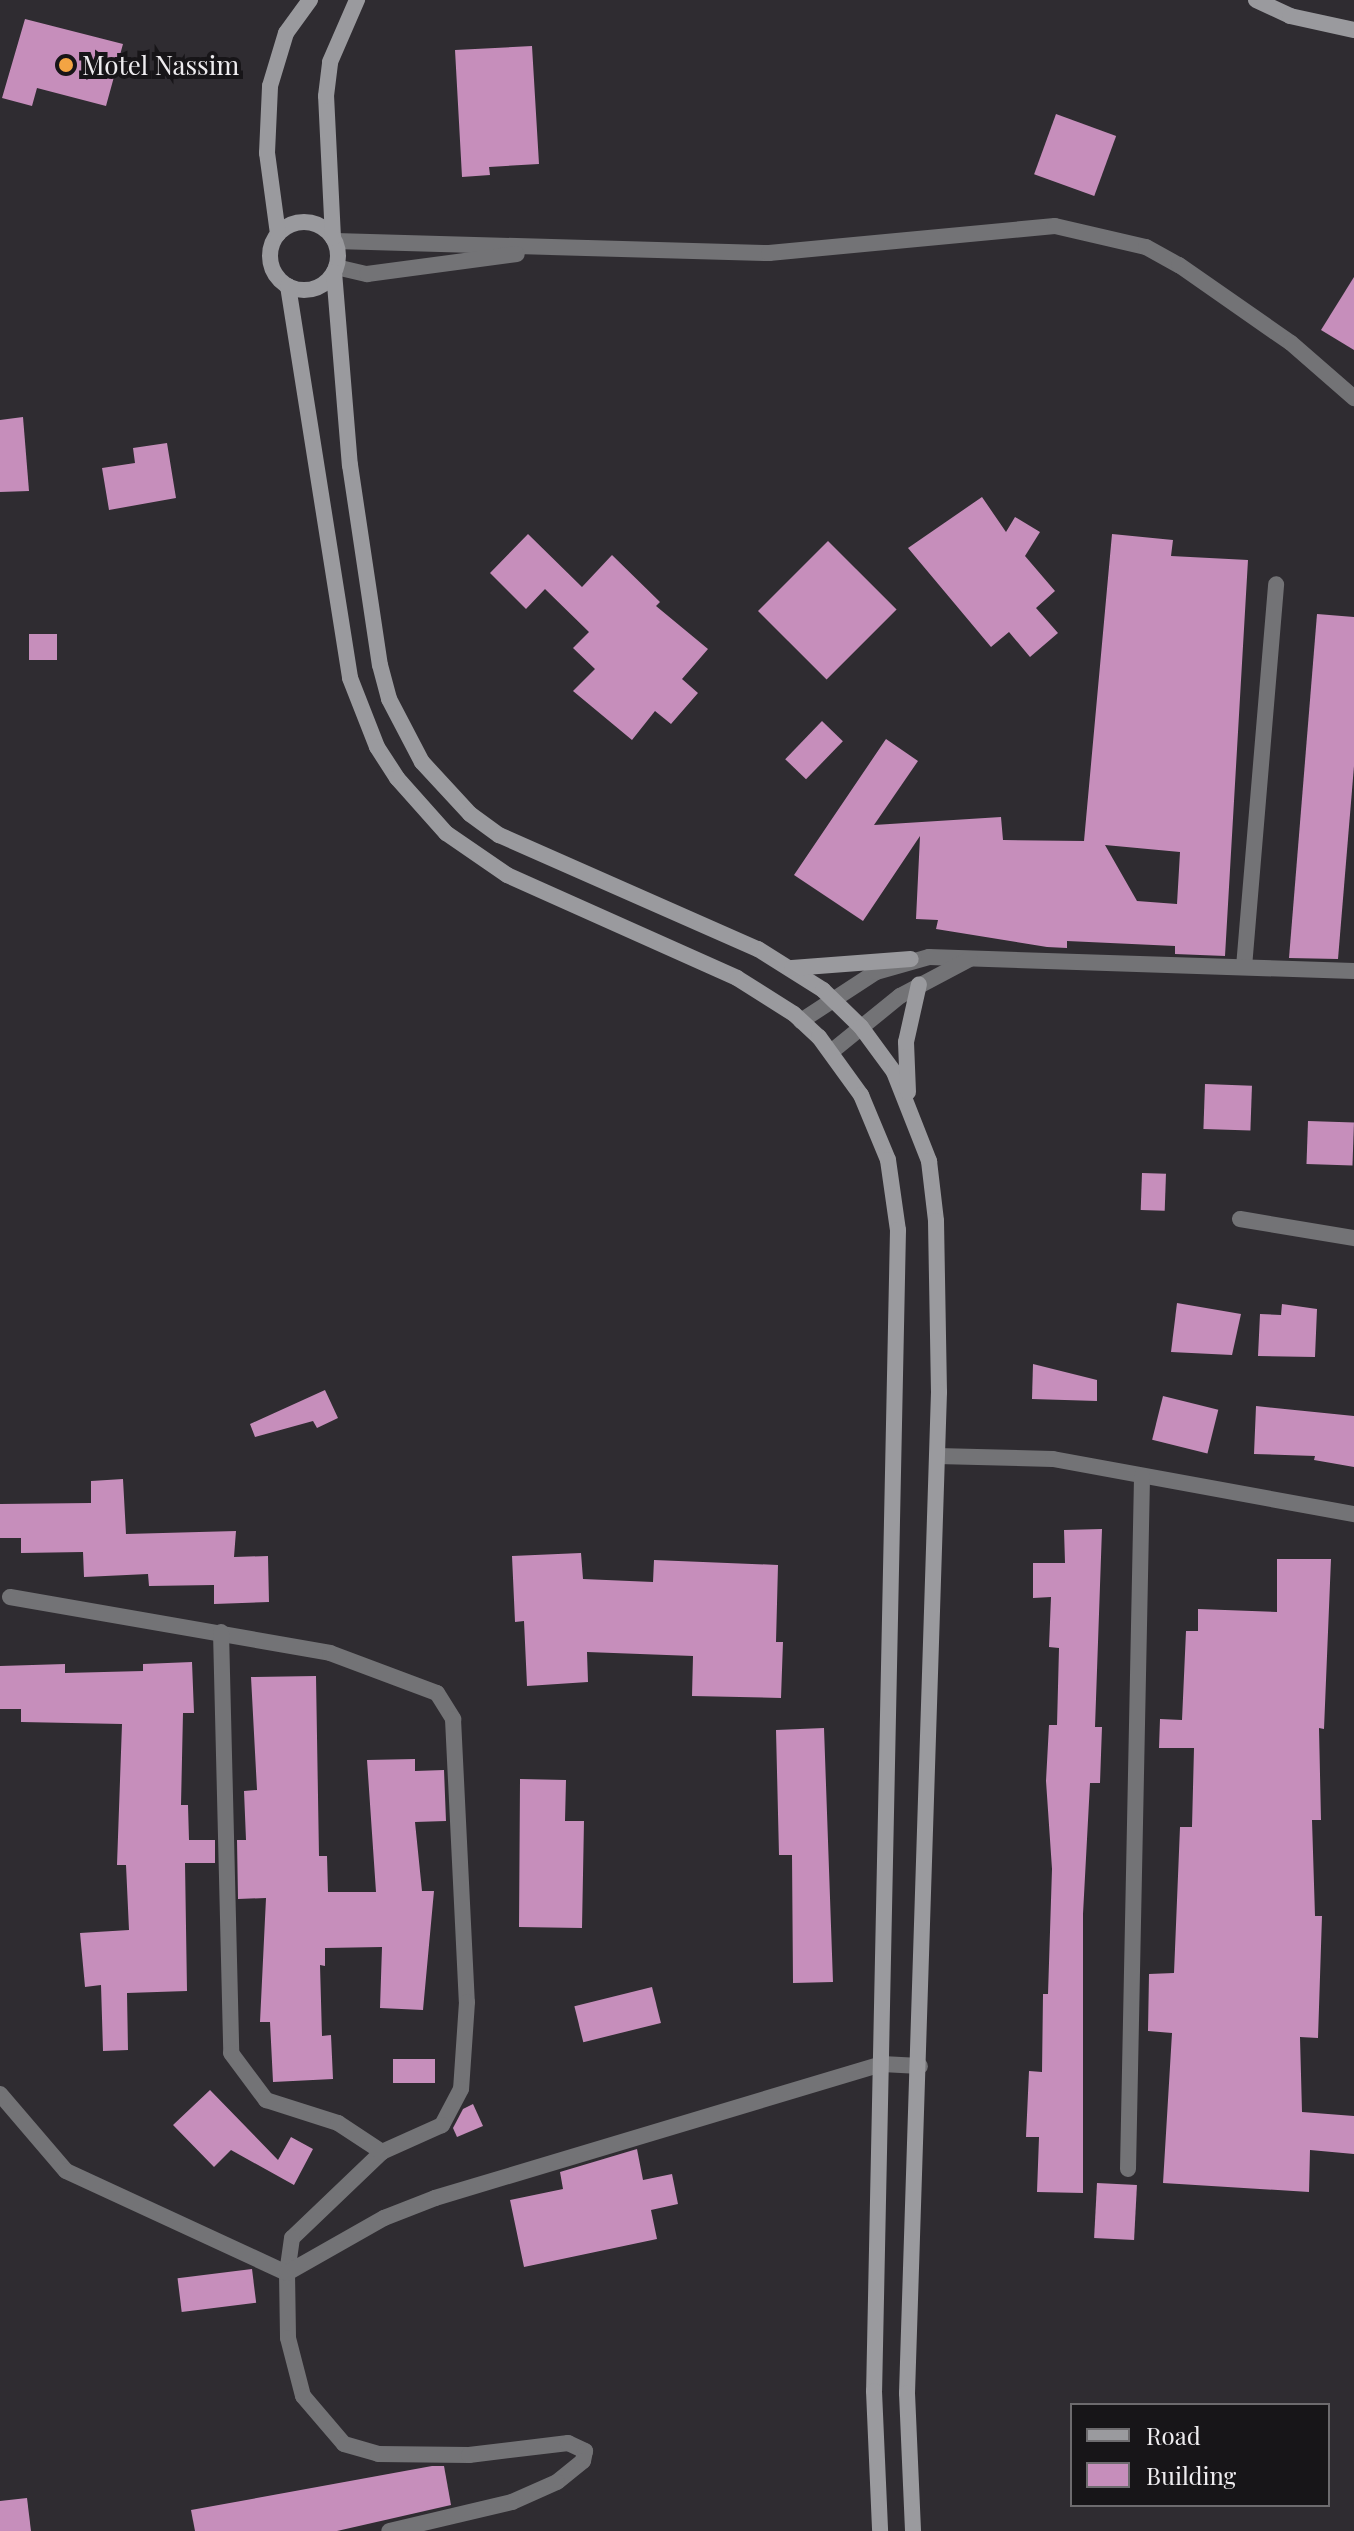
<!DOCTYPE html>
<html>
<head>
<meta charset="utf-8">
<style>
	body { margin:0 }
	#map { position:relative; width:1354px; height:2531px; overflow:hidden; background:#2f2c31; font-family:"Playfair Display",serif }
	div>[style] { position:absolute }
	.building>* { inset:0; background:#c68ebb; transform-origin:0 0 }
	.street>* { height:16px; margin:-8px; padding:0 8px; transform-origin:8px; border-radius:8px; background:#737376 }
	.secondary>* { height:16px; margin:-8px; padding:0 8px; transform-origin:8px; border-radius:8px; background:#9a9a9e }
	.secondary>.ring { margin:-8px; padding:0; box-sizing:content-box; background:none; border:16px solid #9a9a9e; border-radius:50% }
	.dots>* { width:22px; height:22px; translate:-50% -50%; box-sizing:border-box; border:4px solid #171518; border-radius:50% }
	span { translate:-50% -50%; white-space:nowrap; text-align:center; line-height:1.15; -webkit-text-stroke:8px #171518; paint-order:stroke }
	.poi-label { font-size:26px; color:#eeecef }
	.left { translate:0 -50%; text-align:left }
	.legend { position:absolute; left:1070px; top:2403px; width:260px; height:104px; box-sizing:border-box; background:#171518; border:2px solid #6d6b6e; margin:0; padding:10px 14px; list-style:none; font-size:24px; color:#eeecef }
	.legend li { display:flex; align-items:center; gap:16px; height:40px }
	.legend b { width:40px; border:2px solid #6d6b6e }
</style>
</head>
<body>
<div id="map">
	<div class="building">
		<i style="clip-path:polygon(25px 19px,123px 44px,106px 106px,37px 88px,32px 106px,2px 98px)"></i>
		<i style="clip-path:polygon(532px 46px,539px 164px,489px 167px,490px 175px,462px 177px,455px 50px)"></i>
		<i style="left:1056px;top:114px;width:64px;height:64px;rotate:20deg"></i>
		<i style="clip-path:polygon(1354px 277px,1354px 350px,1321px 330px)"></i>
		<i style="clip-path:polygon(23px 417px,29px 491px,0 492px,0 420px)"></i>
		<i style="clip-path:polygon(167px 443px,176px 498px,109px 510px,102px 468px,135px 463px,133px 448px)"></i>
		<i style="clip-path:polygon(982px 497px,1006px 532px,1015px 517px,1040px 532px,1025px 556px,1055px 591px,1036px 608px,1058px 633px,1030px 657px,1009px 632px,991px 647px,908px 548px)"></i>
		<i style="clip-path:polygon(528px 534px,582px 587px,612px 555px,660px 602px,656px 606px,708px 649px,682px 679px,698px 693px,671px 724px,655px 711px,632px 740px,573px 691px,595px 669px,573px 648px,589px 632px,545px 589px,526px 609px,490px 573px)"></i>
		<i style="clip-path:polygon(evenodd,1112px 534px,1173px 540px,1171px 556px,1248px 560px,1225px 956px,1175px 954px,1175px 946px,1067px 941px,1067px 948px,1047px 947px,936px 929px,938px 920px,916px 919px,920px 836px,863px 921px,794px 875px,886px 739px,918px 761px,874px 825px,1001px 817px,1003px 840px,1084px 841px,1112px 534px,1105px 845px,1180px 852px,1177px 904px,1137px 901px,1105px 845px)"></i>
		<i style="left:828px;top:541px;width:97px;height:99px;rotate:45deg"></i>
		<i style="clip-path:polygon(1317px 614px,1354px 617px,1354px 766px,1338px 959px,1289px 958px)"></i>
		<i style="left:29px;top:634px;width:28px;height:26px"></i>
		<i style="left:822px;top:721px;width:29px;height:53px;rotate:44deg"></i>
		<i style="left:1205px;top:1084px;width:47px;height:45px;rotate:2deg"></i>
		<i style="left:1308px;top:1121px;width:46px;height:43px;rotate:2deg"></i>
		<i style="left:1142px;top:1173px;width:24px;height:37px;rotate:2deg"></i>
		<i style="clip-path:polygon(1177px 1303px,1241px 1314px,1232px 1355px,1171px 1352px)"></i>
		<i style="clip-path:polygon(1282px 1304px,1317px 1309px,1315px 1357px,1258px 1356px,1260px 1314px,1281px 1315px)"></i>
		<i style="clip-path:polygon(1033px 1364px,1097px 1380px,1097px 1401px,1032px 1399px)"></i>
		<i style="clip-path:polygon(325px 1390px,338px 1418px,317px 1428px,313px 1421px,255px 1437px,250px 1424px)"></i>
		<i style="left:1163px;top:1396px;width:57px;height:45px;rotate:14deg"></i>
		<i style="clip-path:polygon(1256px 1406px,1354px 1416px,1354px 1467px,1314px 1460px,1315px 1456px,1254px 1454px)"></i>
		<i style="clip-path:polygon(123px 1479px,126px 1534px,236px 1531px,234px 1557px,268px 1556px,269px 1602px,214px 1604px,214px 1585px,149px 1586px,148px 1574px,84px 1577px,83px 1552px,21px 1553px,21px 1538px,0 1538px,0 1504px,91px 1503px,91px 1481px)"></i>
		<i style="clip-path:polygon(1102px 1529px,1095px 1727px,1102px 1727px,1100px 1783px,1090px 1783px,1083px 1914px,1083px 2193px,1037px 2192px,1039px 2137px,1026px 2137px,1029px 2071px,1042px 2072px,1043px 1994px,1048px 1994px,1052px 1869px,1046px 1781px,1049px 1725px,1057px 1725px,1059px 1648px,1049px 1647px,1051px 1597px,1033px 1598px,1033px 1563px,1065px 1563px,1064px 1530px)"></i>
		<i style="clip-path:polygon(581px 1553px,583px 1579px,653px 1582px,654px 1560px,778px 1565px,776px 1642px,783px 1642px,781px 1698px,692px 1696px,693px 1656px,587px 1652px,588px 1682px,527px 1686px,524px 1621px,515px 1622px,512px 1556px)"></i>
		<i style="clip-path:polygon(1277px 1559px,1331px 1559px,1324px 1729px,1319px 1728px,1321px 1820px,1312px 1820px,1315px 1916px,1322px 1916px,1318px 2038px,1300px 2037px,1302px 2112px,1354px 2116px,1354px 2154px,1310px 2150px,1309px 2192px,1163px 2183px,1172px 2033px,1148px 2031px,1149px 1974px,1174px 1973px,1180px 1827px,1192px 1827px,1194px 1748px,1159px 1748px,1160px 1719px,1182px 1720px,1186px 1631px,1198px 1631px,1198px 1609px,1277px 1612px)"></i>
		<i style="clip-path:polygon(192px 1662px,194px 1713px,183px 1713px,181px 1805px,188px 1805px,189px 1840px,215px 1840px,215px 1863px,185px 1863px,187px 1991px,127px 1993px,128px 2050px,103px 2051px,101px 1985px,85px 1987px,80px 1933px,129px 1930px,126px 1865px,117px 1865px,122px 1724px,21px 1722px,21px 1709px,0 1709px,0 1666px,65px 1664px,65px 1673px,143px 1671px,143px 1664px)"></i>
		<i style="clip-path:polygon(316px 1676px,319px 1856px,327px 1856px,328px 1892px,376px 1892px,367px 1760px,415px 1759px,415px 1771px,444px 1770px,446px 1821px,415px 1822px,422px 1891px,434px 1891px,423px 2010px,380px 2008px,382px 1947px,325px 1948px,325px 1966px,320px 1965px,322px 2036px,331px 2035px,333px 2079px,273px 2082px,270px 2022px,260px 2022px,266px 1898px,238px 1899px,237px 1840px,246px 1840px,244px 1791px,257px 1790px,251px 1677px)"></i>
		<i style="clip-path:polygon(824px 1728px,833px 1982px,793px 1983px,792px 1855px,779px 1855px,776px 1730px)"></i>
		<i style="clip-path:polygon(520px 1779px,566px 1780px,565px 1821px,584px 1821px,582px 1928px,519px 1927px)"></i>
		<i style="left:652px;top:1987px;width:37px;height:80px;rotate:76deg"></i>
		<i style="left:393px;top:2059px;width:42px;height:24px"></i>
		<i style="clip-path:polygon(210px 2090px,278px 2160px,291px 2137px,313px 2149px,294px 2185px,231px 2150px,214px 2167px,173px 2125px)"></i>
		<i style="clip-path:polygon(473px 2104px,483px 2126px,457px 2137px,453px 2128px,463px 2109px)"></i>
		<i style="clip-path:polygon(637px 2149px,643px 2180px,672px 2174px,678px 2204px,651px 2210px,657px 2239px,524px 2267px,510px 2200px,563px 2189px,560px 2172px)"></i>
		<i style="left:1097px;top:2183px;width:40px;height:55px;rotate:3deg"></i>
		<i style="left:252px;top:2269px;width:34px;height:75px;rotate:83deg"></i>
		<i style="clip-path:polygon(432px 2466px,444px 2466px,451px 2505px,337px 2531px,195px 2531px,191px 2510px)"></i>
		<i style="clip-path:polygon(27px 2498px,31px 2531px,0 2531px,0 2501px)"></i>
	</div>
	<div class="street">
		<i style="left:335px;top:241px;width:434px;rotate:1.6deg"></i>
		<i style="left:769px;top:253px;width:287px;rotate:-5.4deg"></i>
		<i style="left:1055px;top:226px;width:93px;rotate:13deg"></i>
		<i style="left:1146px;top:247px;width:38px;rotate:29deg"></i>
		<i style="left:1179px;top:265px;width:136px;rotate:34.9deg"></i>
		<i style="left:1291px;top:343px;width:84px;rotate:41.1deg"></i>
		<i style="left:336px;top:267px;width:32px;rotate:13deg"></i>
		<i style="left:367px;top:274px;width:151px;rotate:-7.6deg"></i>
		<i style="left:1244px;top:967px;width:384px;rotate:-85.2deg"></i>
		<i style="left:801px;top:1021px;width:90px;rotate:-33.2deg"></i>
		<i style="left:876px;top:972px;width:55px;rotate:-15.8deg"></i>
		<i style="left:929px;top:957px;width:425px;rotate:1.9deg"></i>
		<i style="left:831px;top:1052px;width:89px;rotate:-39.1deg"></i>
		<i style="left:900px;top:996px;width:79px;rotate:-27.9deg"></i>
		<i style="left:1240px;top:1219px;width:116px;rotate:9.5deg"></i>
		<i style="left:937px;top:1456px;width:116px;rotate:1.5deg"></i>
		<i style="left:1053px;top:1459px;width:306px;rotate:10.4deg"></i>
		<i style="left:10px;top:1597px;width:325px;rotate:9.9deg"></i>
		<i style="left:330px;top:1653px;width:114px;rotate:20.5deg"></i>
		<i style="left:437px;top:1693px;width:31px;rotate:58deg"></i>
		<i style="left:453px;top:1719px;width:283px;rotate:87.2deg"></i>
		<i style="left:467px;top:2002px;width:87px;rotate:93.9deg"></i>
		<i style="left:461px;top:2089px;width:41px;rotate:117.8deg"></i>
		<i style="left:442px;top:2125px;width:66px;rotate:155.8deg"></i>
		<i style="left:382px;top:2152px;width:124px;rotate:136.3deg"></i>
		<i style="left:292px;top:2238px;width:35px;rotate:98deg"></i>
		<i style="left:287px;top:2273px;width:65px;rotate:89.1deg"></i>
		<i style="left:288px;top:2338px;width:60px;rotate:75.5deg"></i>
		<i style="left:303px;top:2396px;width:63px;rotate:49.5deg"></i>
		<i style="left:344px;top:2444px;width:35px;rotate:16deg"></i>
		<i style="left:378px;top:2454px;width:91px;rotate:0.6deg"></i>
		<i style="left:469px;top:2455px;width:100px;rotate:-6.9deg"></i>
		<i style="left:568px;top:2443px;width:19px;rotate:25deg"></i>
		<i style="left:585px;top:2451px;width:10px;rotate:101deg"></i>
		<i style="left:583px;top:2461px;width:33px;rotate:141deg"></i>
		<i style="left:557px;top:2482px;width:49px;rotate:156deg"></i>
		<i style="left:512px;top:2502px;width:126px;rotate:166.7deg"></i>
		<i style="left:221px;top:1632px;width:421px;rotate:88.6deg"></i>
		<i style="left:231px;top:2053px;width:59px;rotate:53.3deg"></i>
		<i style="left:266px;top:2100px;width:76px;rotate:17.7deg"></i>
		<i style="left:338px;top:2123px;width:53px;rotate:33.4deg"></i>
		<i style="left:0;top:2094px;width:101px;rotate:49.4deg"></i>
		<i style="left:66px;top:2171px;width:243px;rotate:24.8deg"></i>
		<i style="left:1128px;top:2169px;width:693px;rotate:-88.84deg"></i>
		<i style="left:287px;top:2273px;width:112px;rotate:-29.6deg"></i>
		<i style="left:384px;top:2218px;width:55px;rotate:-21.4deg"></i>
		<i style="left:435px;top:2198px;width:467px;rotate:-16.7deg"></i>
		<i style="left:882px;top:2064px;width:38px;rotate:3deg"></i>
	</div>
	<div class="secondary">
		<i style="left:1256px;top:0;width:38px;rotate:25deg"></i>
		<i style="left:1290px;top:16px;width:66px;rotate:12.3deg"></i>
		<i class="ring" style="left:270px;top:222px;width:52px;height:52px"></i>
		<i style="left:278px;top:234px;width:82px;rotate:-97.7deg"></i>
		<i style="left:267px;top:153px;width:67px;rotate:-87.4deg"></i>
		<i style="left:270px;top:86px;width:55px;rotate:-73.2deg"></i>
		<i style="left:286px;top:33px;width:41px;rotate:-54deg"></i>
		<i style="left:333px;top:238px;width:142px;rotate:-92.8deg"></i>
		<i style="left:326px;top:96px;width:34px;rotate:-83deg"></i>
		<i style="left:330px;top:62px;width:68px;rotate:-66.5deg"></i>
		<i style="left:334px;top:272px;width:194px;rotate:85.3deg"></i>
		<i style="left:350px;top:465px;width:202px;rotate:81.5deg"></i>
		<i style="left:380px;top:665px;width:35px;rotate:75deg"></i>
		<i style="left:389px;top:699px;width:71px;rotate:62.4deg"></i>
		<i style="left:422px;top:762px;width:71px;rotate:47.3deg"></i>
		<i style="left:470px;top:814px;width:36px;rotate:36deg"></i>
		<i style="left:499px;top:835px;width:283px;rotate:23.8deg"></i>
		<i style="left:758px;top:949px;width:77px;rotate:32.2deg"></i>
		<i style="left:823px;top:990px;width:53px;rotate:44.2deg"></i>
		<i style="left:861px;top:1027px;width:56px;rotate:53.7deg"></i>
		<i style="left:894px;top:1072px;width:96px;rotate:68.5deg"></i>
		<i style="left:929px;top:1161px;width:60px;rotate:83.3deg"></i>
		<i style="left:936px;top:1221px;width:171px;rotate:89deg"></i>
		<i style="left:939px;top:1392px;width:1002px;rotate:91.83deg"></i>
		<i style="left:907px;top:2393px;width:138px;rotate:87.5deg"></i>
		<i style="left:288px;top:286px;width:397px;rotate:81deg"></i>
		<i style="left:350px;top:678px;width:74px;rotate:68.6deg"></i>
		<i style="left:377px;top:747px;width:37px;rotate:57deg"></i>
		<i style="left:397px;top:778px;width:74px;rotate:48.3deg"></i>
		<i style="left:446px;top:833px;width:74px;rotate:34.5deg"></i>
		<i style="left:507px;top:875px;width:252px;rotate:24.1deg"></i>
		<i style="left:737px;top:978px;width:67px;rotate:32.3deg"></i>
		<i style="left:794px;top:1014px;width:34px;rotate:43deg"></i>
		<i style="left:819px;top:1037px;width:72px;rotate:54.1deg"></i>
		<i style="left:861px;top:1095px;width:70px;rotate:67.4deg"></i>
		<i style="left:888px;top:1160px;width:71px;rotate:81.9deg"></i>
		<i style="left:898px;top:1230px;width:1161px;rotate:91.18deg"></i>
		<i style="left:874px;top:2391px;width:140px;rotate:87.5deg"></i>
		<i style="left:792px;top:968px;width:119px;rotate:-4.3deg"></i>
		<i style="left:908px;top:1092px;width:50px;rotate:-92.3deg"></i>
		<i style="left:906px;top:1042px;width:59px;rotate:-77.4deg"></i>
	</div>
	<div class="dots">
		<i style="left:66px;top:65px;background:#f3a443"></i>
	</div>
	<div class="poi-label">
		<span class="left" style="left:82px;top:65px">Motel Nassim</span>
	</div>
	<ul class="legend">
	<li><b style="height:10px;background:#9a9a9e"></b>Road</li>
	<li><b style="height:22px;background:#c68ebb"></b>Building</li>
	</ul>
</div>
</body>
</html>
